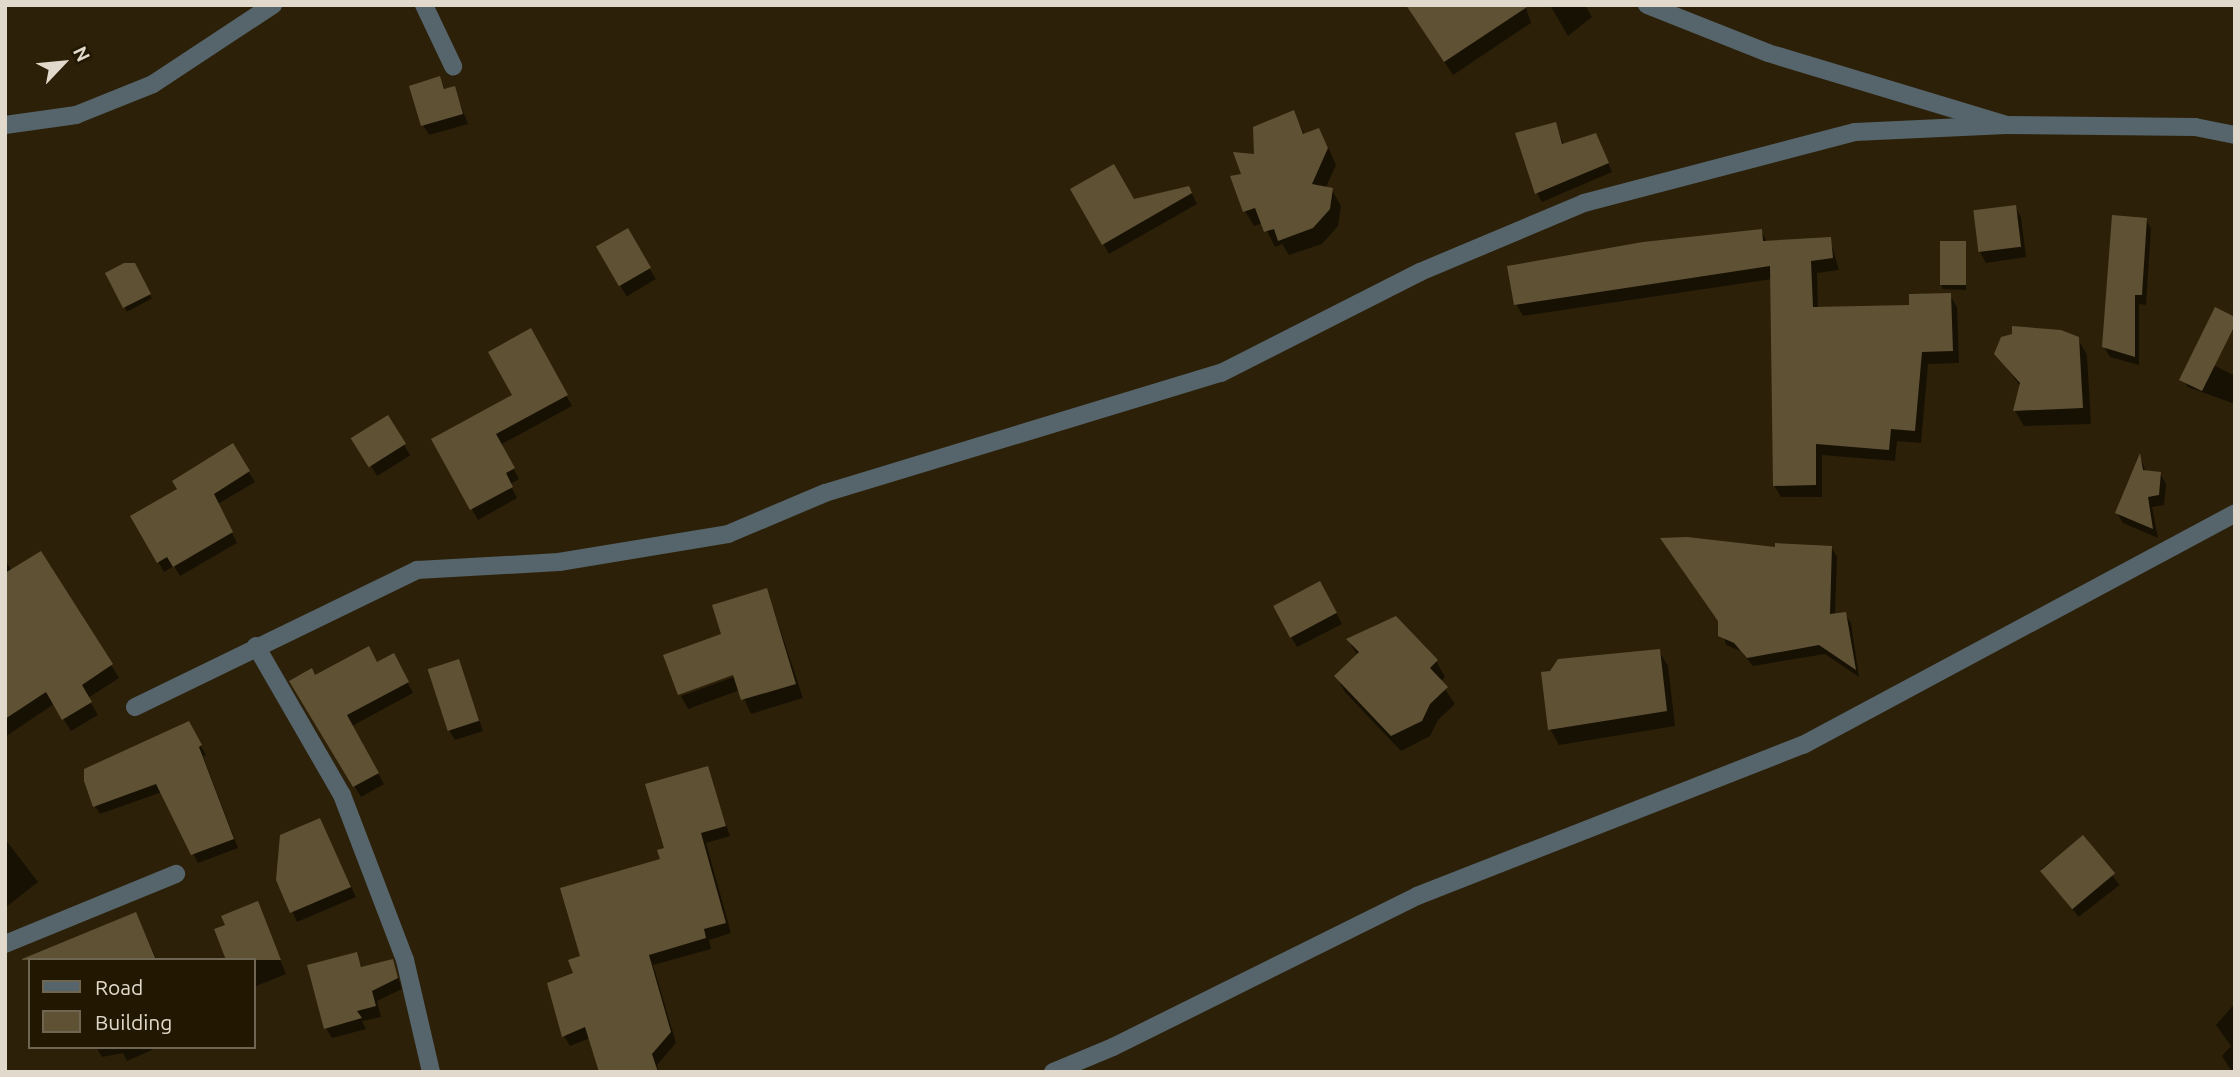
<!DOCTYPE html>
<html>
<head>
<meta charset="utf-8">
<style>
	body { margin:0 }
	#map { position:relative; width:2240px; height:1077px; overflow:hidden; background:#2c2008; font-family:Ubuntu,sans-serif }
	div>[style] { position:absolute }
	.shadow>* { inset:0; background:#0007; transform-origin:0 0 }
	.building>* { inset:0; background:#5f5134; transform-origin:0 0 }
	.minor>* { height:18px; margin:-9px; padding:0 9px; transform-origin:9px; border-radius:9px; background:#56646b }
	span { translate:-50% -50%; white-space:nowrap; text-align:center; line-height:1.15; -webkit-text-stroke:7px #221701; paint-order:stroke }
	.frame { position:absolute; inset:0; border:7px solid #e1d9cb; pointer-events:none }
	.legend { position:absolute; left:28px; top:958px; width:228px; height:91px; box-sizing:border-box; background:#221701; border:2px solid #6e6552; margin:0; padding:9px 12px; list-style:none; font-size:21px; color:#e1d9cb }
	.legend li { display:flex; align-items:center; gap:14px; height:35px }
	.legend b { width:35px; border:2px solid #6e6552 }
	.north { position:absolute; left:28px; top:28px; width:70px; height:70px; -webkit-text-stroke:5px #221701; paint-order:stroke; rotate:64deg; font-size:19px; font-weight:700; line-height:28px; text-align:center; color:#e1d9cb }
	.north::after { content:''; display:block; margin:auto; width:24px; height:32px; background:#e1d9cb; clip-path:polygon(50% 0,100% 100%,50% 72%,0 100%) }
</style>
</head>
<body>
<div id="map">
	<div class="shadow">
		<i style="clip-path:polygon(1407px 5px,1525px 5px,1531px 23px,1453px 75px)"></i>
		<i style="clip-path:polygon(1550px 5px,1585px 5px,1592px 17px,1568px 36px)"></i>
		<i style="clip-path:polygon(440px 79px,446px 90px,454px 88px,468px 124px,429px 135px,423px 125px)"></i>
		<i style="clip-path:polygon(1293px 112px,1305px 135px,1318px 130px,1327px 145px,1336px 165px,1325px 189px,1332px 190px,1341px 206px,1338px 226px,1322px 244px,1289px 255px,1282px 244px,1275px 247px,1263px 223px,1254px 226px,1245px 211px,1243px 175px)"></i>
		<i style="clip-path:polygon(1555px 124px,1564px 145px,1600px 144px,1612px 172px,1542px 202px,1537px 193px)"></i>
		<i style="clip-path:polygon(1189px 188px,1197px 204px,1109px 254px,1072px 189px,1133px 201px)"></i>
		<i style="clip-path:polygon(2015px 207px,2021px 217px,2026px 257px,1986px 263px,1980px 252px)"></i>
		<i style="clip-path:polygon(2146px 219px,2151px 229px,2146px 305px,2139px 304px,2139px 365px,2110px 357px,2104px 347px)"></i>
		<i style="left:627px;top:231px;width:56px;height:34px;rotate:59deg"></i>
		<i style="clip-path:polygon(1761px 231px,1768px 243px,1830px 239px,1839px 270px,1817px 273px,1818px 308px,1911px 307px,1950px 295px,1957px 307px,1959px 363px,1928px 364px,1921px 443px,1897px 441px,1895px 461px,1822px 455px,1822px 497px,1781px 497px,1774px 485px,1772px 279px,1523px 316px,1516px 304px)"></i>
		<i style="clip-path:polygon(1965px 243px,1966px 290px,1943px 289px,1941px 284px)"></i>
		<i style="left:134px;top:265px;width:38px;height:28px;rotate:62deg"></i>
		<i style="clip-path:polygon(531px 330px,572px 406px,500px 445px,519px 479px,510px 484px,517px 498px,478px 520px,433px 440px,514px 396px)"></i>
		<i style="clip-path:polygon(2078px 339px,2087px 355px,2091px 424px,2024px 426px,2015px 411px,2021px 387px,1996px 354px)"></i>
		<i style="clip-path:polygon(2194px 355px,2235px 376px,2235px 404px,2188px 387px,2185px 382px)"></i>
		<i style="left:387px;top:418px;width:44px;height:39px;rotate:58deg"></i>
		<i style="clip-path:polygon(232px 445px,255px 482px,218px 504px,237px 543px,180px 576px,174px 566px,164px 572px,132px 517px,179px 489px)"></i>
		<i style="clip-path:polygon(2140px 457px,2146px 472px,2160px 473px,2166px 484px,2164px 505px,2152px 507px,2158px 538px,2123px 523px,2117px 513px)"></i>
		<i style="clip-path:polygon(1831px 547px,1837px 557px,1835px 615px,1845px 614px,1851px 623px,1859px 677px,1825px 654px,1753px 666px,1741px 651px,1726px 645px,1720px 622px,1777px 549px)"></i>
		<i style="clip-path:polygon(40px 553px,119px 678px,88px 698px,98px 715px,71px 731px,54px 704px,5px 737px,5px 560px,12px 571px)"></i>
		<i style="clip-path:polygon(1320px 583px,1342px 624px,1297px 647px,1291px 637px)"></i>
		<i style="clip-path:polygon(767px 590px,803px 698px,751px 714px,740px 690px,688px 709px,681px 696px,742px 674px,723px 635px)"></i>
		<i style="clip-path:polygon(1348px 640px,1436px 661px,1445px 677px,1440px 682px,1455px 704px,1438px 720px,1430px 736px,1401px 751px,1345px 692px,1336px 676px,1358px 656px)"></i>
		<i style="clip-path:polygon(1659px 651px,1668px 666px,1675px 726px,1559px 745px,1550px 729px)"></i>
		<i style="clip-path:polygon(393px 655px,413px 693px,352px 726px,384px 784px,361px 797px,291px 681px,377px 664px)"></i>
		<i style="clip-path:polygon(458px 662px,483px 731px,455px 740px,449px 730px)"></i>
		<i style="clip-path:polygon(188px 724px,206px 755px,203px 756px,238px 848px,198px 863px,162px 792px,100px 814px,95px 806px)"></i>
		<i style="clip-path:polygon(707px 768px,730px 836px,706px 843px,731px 933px,709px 940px,711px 949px,653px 965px,676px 1043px,657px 1065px,659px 1072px,601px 1072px,590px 1038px,570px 1046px,564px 1036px,575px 975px,582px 958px,662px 860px)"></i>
		<i style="clip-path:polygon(320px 820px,356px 897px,297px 922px,278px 880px)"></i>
		<i style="left:2082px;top:837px;width:61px;height:52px;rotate:52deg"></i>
		<i style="clip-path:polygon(5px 839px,38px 882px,5px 908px)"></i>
		<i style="clip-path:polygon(257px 903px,286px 974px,254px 987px,254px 960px,227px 926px)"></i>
		<i style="clip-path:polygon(136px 914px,157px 960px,59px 960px)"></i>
		<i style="clip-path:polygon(356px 954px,363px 969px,392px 961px,402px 989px,377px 1001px,381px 1017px,362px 1021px,366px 1029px,332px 1038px,326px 1028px)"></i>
		<i style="clip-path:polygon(2235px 1003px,2235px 1072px,2232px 1072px,2222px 1056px,2231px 1046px,2216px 1025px)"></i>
		<i style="clip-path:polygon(96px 1047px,151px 1047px,152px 1050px,127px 1061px,123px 1053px,102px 1057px)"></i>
	</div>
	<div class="building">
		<i style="clip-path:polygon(1406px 5px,1530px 5px,1444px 62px)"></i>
		<i style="clip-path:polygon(440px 76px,444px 89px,455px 86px,463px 114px,421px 126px,409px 86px)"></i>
		<i style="clip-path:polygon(1294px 110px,1303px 134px,1319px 128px,1328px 148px,1312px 184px,1333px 188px,1330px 209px,1313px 228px,1278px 241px,1274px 229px,1264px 232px,1255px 208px,1243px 212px,1230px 176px,1241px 174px,1233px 152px,1254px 154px,1253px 127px)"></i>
		<i style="clip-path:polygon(1556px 122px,1562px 144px,1596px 133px,1609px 163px,1535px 194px,1515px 133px)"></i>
		<i style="clip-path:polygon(1114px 164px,1134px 199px,1189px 186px,1192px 193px,1102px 245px,1070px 189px)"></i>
		<i style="left:2016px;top:205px;width:42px;height:43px;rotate:83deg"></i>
		<i style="clip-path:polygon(2112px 215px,2147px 218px,2142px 295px,2135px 295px,2135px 357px,2102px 347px)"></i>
		<i style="left:628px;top:228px;width:46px;height:37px;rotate:60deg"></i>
		<i style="clip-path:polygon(1762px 229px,1763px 241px,1831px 237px,1833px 258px,1811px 261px,1813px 307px,1909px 305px,1909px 294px,1951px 293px,1953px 351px,1922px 352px,1915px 431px,1891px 429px,1889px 450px,1816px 444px,1816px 485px,1773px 486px,1770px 266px,1514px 305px,1507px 266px,1643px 242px)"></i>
		<i style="left:1940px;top:241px;width:26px;height:44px"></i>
		<i style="clip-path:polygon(124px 263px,135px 263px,151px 294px,123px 308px,105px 273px)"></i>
		<i style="clip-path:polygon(2215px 307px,2235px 317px,2235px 325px,2202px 391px,2179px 380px)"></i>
		<i style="clip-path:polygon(2012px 326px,2061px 330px,2079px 337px,2083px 408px,2013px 411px,2020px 383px,1994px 354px,2001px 337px,2012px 334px)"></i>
		<i style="clip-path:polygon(531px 328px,568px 395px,496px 434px,515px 468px,506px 473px,513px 487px,470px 510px,431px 439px,512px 395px,488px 352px)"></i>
		<i style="left:388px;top:415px;width:34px;height:44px;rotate:58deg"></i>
		<i style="clip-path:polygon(233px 443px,250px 471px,214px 494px,233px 532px,173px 567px,167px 557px,157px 563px,130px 516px,177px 489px,172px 481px)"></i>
		<i style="clip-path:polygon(2140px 453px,2143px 470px,2161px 472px,2159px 495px,2148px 497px,2153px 529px,2115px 513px)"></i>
		<i style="clip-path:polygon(1687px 537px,1775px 547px,1775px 543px,1832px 546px,1830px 614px,1846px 612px,1856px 670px,1819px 645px,1747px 658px,1734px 643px,1718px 636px,1718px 621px,1660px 538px)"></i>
		<i style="clip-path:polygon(41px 551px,113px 664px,82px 685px,92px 702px,62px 720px,46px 692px,5px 719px,5px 573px)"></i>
		<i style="left:1320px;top:581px;width:36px;height:53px;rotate:62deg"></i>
		<i style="clip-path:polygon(767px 588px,796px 684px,741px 700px,733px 675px,678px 695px,663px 655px,721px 634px,712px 605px)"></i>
		<i style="clip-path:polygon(1396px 616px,1438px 660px,1430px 668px,1448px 687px,1430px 704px,1422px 721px,1391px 736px,1334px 676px,1359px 652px,1346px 639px)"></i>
		<i style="clip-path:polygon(369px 646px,377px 662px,394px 653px,409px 682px,347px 715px,379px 773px,353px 787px,289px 681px,312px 668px,315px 675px)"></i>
		<i style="clip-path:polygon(1660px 649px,1667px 711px,1548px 730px,1541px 672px,1550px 671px,1558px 659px)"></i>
		<i style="left:459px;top:659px;width:65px;height:33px;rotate:72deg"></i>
		<i style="clip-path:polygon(189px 721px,202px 745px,199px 747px,234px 839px,191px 855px,156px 784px,93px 807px,84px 781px,84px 769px)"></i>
		<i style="clip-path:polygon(708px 766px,726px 826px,701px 833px,726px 923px,704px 929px,706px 938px,649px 955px,671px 1032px,652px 1054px,658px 1072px,599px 1072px,585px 1027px,562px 1037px,547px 983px,573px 973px,568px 960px,580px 956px,560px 888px,660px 859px,657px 850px,664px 848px,645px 784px)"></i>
		<i style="clip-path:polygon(320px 818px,351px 887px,290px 913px,276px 880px,280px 835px)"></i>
		<i style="left:2083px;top:835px;width:50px;height:56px;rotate:50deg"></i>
		<i style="clip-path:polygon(258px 901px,281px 960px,226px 960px,214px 929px,225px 925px,221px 916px)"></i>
		<i style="clip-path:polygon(136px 912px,156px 960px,22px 960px,22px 959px)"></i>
		<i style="clip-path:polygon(357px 952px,361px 967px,393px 959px,398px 978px,372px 991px,376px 1006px,357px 1011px,362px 1018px,324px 1029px,307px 965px)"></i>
	</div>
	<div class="minor">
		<i style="left:424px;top:5px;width:68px;rotate:64.6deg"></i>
		<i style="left:1647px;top:5px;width:130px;rotate:21.6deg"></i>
		<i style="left:1768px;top:53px;width:249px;rotate:16.8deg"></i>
		<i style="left:2006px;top:125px;width:189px;rotate:0.6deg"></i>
		<i style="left:2195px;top:127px;width:41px;rotate:11.3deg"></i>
		<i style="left:5px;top:125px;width:72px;rotate:-8deg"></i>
		<i style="left:76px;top:115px;width:83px;rotate:-21.9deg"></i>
		<i style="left:153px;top:84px;width:144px;rotate:-33.4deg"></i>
		<i style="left:256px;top:646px;width:172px;rotate:60deg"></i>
		<i style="left:342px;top:795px;width:177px;rotate:69.1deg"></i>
		<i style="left:405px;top:960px;width:115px;rotate:76.9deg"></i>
		<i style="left:135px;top:707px;width:314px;rotate:-25.9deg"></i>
		<i style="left:417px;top:570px;width:142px;rotate:-3.2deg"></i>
		<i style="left:559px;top:562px;width:171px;rotate:-9.4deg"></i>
		<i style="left:728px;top:534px;width:105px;rotate:-22.9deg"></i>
		<i style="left:825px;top:493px;width:414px;rotate:-16.9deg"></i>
		<i style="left:1221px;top:373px;width:223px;rotate:-26.9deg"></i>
		<i style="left:1420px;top:272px;width:178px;rotate:-22.8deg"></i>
		<i style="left:1584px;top:203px;width:280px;rotate:-14.7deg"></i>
		<i style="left:1855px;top:132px;width:151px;rotate:-2.7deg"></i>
		<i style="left:5px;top:944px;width:185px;rotate:-22.3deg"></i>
		<i style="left:1053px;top:1072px;width:65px;rotate:-22.6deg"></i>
		<i style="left:1113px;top:1047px;width:339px;rotate:-26.4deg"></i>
		<i style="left:1417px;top:896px;width:414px;rotate:-21.4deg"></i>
		<i style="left:1803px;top:745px;width:490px;rotate:-28.2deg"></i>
	</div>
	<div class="frame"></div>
	<ul class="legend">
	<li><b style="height:9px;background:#56646b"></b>Road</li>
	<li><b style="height:19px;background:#5f5134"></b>Building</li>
	</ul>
	<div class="north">N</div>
</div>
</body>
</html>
